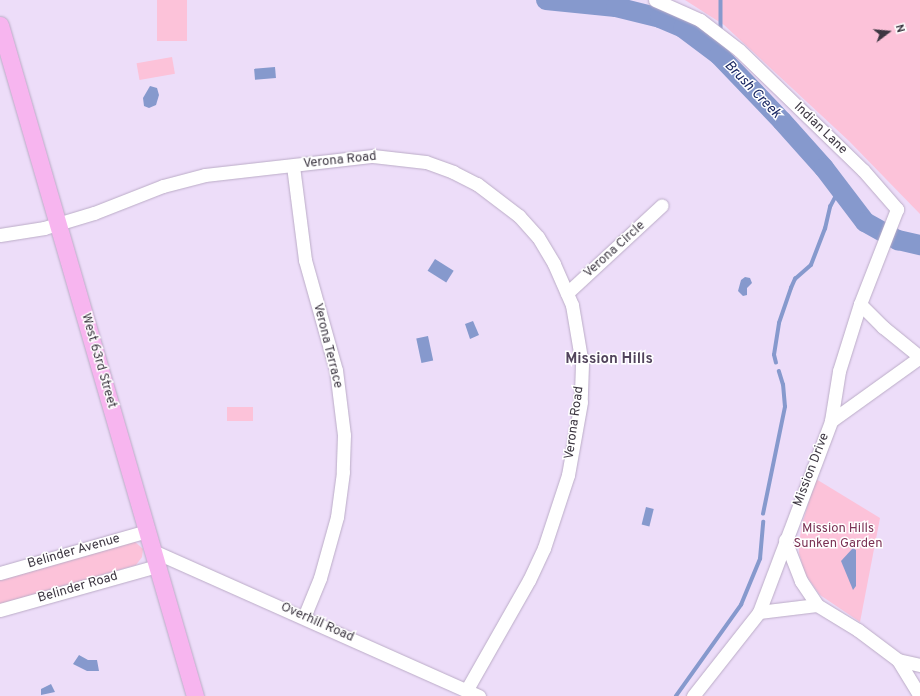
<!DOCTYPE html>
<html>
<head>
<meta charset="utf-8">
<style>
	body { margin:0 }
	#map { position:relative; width:920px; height:696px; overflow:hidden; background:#edddf9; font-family:Overpass,sans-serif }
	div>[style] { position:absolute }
	.green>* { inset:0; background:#fcc2d9; transform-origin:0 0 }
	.water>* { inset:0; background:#8699cd; transform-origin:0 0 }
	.stream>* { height:3.5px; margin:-1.75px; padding:0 1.75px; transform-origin:1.75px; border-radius:1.75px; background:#8699cd }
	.river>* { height:20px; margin:-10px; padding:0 10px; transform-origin:10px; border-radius:10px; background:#8699cd }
	.roads { filter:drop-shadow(0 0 1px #bbacc7) drop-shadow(0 0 1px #bbacc7) }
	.minor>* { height:13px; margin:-6.5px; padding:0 6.5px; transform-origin:6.5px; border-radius:6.5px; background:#fff }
	.major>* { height:17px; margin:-8.5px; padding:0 8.5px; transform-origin:8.5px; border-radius:8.5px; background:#f7b5ef }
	span { translate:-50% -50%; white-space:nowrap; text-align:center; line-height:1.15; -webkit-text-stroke:3px #fff; paint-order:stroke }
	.street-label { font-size:13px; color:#3d3742 }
	.park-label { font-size:13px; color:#7a3154 }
	.water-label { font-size:14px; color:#14225f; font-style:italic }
	.quarter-label { font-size:15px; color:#52445c; font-weight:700 }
	.north { position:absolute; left:868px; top:12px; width:40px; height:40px; -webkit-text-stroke:3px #fff; paint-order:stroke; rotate:74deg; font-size:11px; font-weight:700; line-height:16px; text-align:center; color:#3d3742 }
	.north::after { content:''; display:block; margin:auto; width:14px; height:18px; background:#3d3742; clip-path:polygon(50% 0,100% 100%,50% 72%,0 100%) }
</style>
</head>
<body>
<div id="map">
	<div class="green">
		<i style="left:157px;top:0;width:30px;height:41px"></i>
		<i style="clip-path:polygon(685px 0,920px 0,920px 214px,849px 141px,724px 25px)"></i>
		<i style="left:172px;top:57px;width:17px;height:36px;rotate:80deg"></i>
		<i style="left:227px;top:407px;width:26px;height:14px"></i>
		<i style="clip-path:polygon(816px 479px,880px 518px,860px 622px,820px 595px,805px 574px,799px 553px,799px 543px,802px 524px)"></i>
		<i style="clip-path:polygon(133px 540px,143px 549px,142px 557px,136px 565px,0 604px,0 576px)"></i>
	</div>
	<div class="water">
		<i style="left:275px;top:67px;width:11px;height:21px;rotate:85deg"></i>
		<i style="clip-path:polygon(150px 86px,157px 88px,159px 95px,156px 105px,149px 108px,144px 106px,143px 98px)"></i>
		<i style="left:435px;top:259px;width:22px;height:14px;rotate:32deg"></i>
		<i style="clip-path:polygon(745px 277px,750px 278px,752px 283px,747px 288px,747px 295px,743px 296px,738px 291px,741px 280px)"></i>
		<i style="clip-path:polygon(473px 321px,479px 335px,470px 339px,465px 324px)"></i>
		<i style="left:428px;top:336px;width:25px;height:12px;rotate:78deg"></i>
		<i style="left:646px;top:507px;width:8px;height:18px;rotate:14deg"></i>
		<i style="clip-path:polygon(853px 548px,856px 550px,856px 586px,853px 590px,841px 561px)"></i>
		<i style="clip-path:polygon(79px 655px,88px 660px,97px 660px,99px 671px,87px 671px,73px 664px)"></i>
		<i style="clip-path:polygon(51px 684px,55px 692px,41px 695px,41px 689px)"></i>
	</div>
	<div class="stream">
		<i style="left:721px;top:0;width:33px;rotate:90deg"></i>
		<i style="left:719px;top:55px;width:16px;rotate:-86deg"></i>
		<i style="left:776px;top:363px;width:8px;rotate:-104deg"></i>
		<i style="left:774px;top:355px;width:32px;rotate:-81deg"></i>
		<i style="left:779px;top:323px;width:37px;rotate:-71deg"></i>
		<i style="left:791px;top:288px;width:10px;rotate:-66deg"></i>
		<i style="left:795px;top:279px;width:21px;rotate:-41deg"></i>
		<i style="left:811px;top:265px;width:39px;rotate:-69deg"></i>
		<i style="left:825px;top:229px;width:23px;rotate:-77deg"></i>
		<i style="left:830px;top:207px;width:15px;rotate:-62deg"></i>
		<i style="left:837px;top:194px;width:5px;rotate:-37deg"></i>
		<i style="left:763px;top:514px;width:109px;rotate:-78.4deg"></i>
		<i style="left:785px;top:407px;width:22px;rotate:-95deg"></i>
		<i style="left:783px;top:385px;width:14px;rotate:-107deg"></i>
		<i style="left:676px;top:696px;width:112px;rotate:-54.5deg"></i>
		<i style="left:741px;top:605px;width:50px;rotate:-67.6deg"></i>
		<i style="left:760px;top:559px;width:37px;rotate:-85deg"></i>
	</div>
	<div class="river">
		<i style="left:546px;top:0;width:70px;rotate:5.7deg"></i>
		<i style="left:616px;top:7px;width:45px;rotate:14deg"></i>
		<i style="left:660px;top:18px;width:25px;rotate:23deg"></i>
		<i style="left:683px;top:28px;width:45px;rotate:36.9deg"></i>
		<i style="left:719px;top:55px;width:91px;rotate:46.3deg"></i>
		<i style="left:782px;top:121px;width:63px;rotate:48.2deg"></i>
		<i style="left:824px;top:168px;width:68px;rotate:52.8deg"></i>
		<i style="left:865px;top:222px;width:38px;rotate:29deg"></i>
		<i style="left:898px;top:240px;width:23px;rotate:13deg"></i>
	</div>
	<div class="roads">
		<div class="minor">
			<i style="left:655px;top:0;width:49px;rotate:24deg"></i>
			<i style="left:700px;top:20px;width:49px;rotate:37.6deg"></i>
			<i style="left:739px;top:50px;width:173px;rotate:44.1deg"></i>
			<i style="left:863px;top:170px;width:52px;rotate:48.9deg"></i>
			<i style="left:897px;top:209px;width:102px;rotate:111.3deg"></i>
			<i style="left:860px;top:304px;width:70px;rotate:107.4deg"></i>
			<i style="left:839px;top:371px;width:51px;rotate:99.1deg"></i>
			<i style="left:293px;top:166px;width:95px;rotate:82.7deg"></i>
			<i style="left:305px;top:260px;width:114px;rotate:74.3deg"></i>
			<i style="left:336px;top:370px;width:65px;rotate:83deg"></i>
			<i style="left:344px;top:435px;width:37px;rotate:92deg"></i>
			<i style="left:343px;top:472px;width:45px;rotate:97.6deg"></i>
			<i style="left:337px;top:517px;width:63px;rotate:105.6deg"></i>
			<i style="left:320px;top:578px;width:42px;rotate:112.3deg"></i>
			<i style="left:0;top:235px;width:45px;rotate:-9deg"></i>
			<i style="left:44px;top:228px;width:52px;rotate:-16.7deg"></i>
			<i style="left:94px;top:213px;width:74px;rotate:-21.4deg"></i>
			<i style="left:163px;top:186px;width:43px;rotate:-14.7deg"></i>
			<i style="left:205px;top:175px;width:169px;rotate:-6.5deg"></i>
			<i style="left:373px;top:156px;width:53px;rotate:6.5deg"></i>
			<i style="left:426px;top:162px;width:29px;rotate:20deg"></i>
			<i style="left:453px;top:172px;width:27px;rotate:27deg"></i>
			<i style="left:477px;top:184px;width:53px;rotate:37.3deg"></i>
			<i style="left:519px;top:216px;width:28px;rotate:48deg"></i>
			<i style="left:538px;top:237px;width:31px;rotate:59deg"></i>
			<i style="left:554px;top:264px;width:45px;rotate:66.3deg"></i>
			<i style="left:572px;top:305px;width:60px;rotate:80.4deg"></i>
			<i style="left:582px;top:364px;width:38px;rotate:92deg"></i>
			<i style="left:581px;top:402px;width:74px;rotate:100.1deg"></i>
			<i style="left:568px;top:475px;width:77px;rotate:108.2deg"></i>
			<i style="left:544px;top:548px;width:35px;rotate:115deg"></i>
			<i style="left:529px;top:580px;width:125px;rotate:119.6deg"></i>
			<i style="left:567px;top:293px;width:129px;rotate:-42.8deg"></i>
			<i style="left:860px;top:304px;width:33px;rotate:45deg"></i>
			<i style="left:883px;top:327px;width:48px;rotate:39deg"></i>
			<i style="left:785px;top:540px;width:44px;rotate:68.7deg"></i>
			<i style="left:801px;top:581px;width:29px;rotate:56deg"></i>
			<i style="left:153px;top:551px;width:357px;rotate:24deg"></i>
			<i style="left:0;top:573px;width:153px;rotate:-15.9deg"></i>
			<i style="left:0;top:610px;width:163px;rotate:-15.7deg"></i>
			<i style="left:759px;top:612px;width:58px;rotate:-6.9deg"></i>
			<i style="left:817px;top:605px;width:48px;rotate:31.4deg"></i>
			<i style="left:858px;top:630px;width:50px;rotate:36.9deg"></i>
			<i style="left:898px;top:660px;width:42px;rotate:58.6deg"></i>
			<i style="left:898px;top:660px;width:23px;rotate:13deg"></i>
			<i style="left:693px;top:696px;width:107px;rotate:-51.8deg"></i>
			<i style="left:759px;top:612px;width:204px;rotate:-69.3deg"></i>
			<i style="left:831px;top:421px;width:110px;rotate:-35.7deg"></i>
		</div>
		<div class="major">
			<i style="left:0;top:25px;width:699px;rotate:73.8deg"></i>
		</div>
	</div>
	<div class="street-label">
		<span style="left:820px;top:129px;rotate:44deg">Indian Lane</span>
		<span style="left:340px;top:161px;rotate:-6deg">Verona Road</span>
		<span style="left:615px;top:250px;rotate:-42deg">Verona Circle</span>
		<span style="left:327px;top:346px;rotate:76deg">Verona Terrace</span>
		<span style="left:98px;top:361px;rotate:74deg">West 63rd Street</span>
		<span style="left:575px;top:423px;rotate:-82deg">Verona Road</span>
		<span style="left:812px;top:470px;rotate:-69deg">Mission Drive</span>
		<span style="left:74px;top:552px;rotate:-16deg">Belinder Avenue</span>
		<span style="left:78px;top:588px;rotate:-16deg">Belinder Road</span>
		<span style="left:317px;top:623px;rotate:24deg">Overhill Road</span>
	</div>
	<div class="park-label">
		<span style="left:838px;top:537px">Mission Hills<br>Sunken Garden</span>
	</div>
	<div class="water-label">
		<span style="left:752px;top:90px;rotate:46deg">Brush Creek</span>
	</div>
	<div class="quarter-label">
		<span style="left:609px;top:360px">Mission Hills</span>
	</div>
	<div class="north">N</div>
</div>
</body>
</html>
